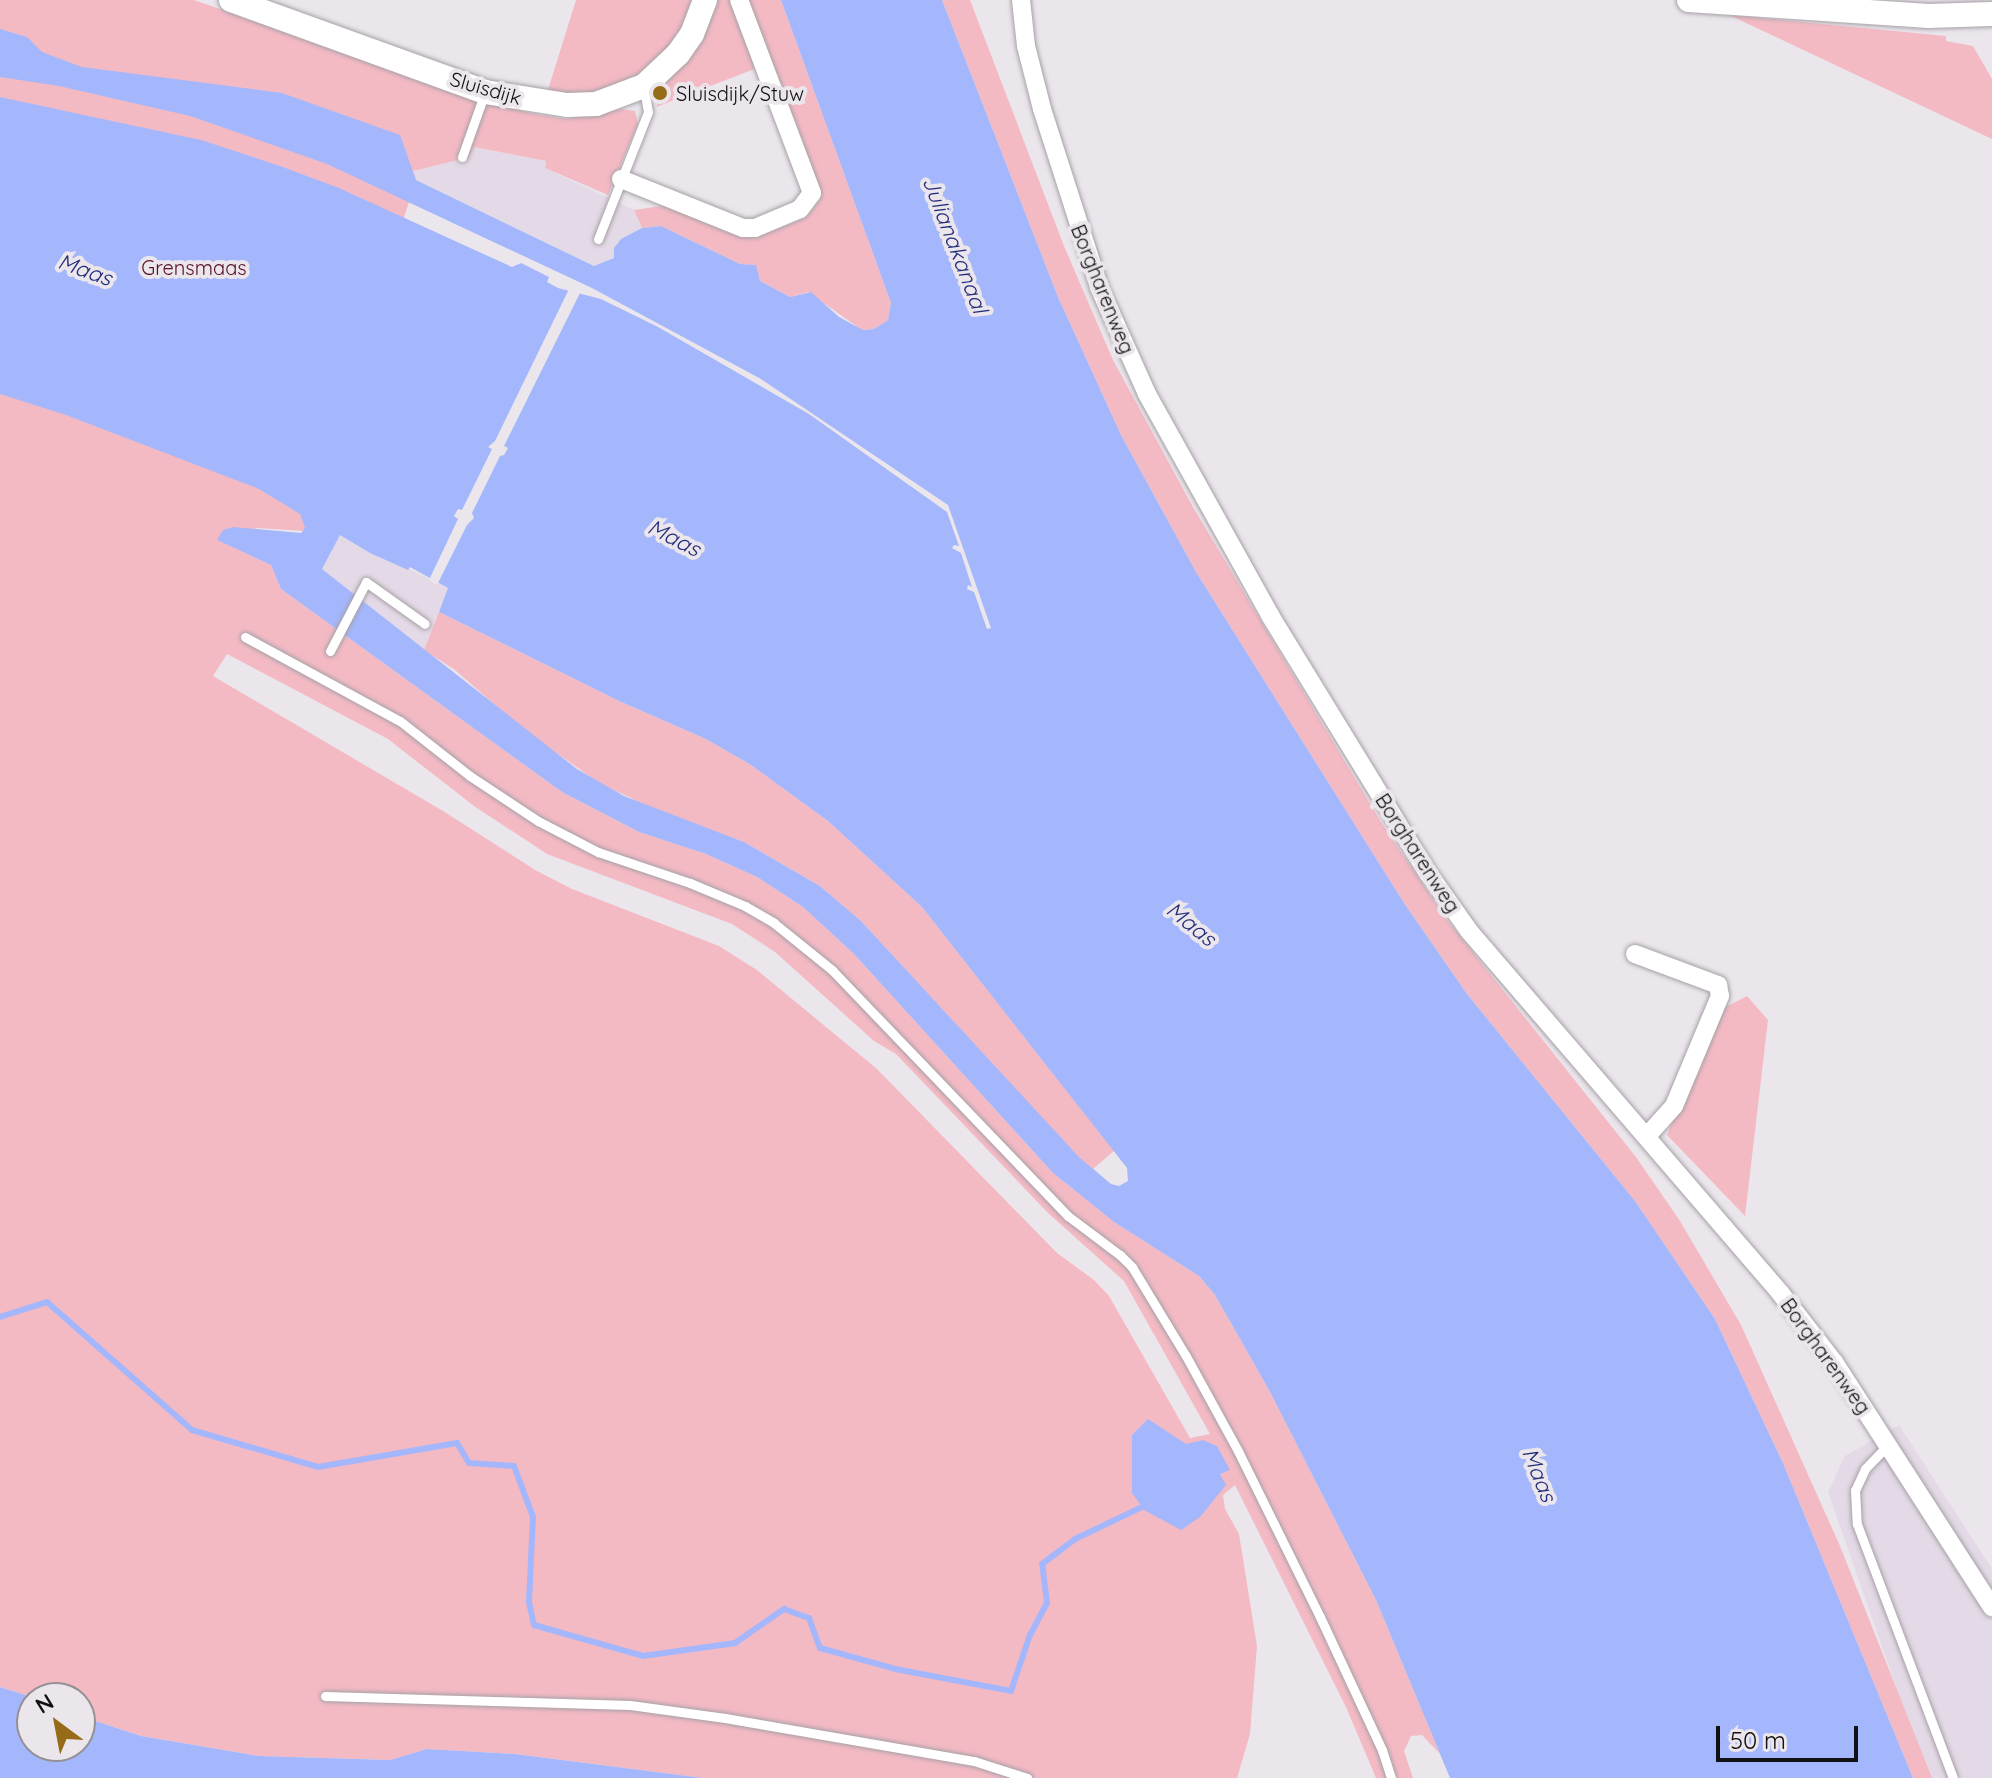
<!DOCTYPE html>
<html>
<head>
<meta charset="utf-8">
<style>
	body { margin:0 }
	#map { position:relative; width:1992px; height:1778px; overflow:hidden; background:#ebe6ec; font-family:Quicksand,sans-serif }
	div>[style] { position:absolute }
	.built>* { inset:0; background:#e4d9e6 }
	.green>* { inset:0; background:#f4bac4 }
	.water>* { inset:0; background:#a4b7fc }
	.pier>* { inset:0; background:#ebe6ec }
	.stream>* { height:6px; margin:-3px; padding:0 3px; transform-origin:3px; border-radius:3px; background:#a4b7fc }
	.roads { filter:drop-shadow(0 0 2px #a6a1a7) drop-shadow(0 0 2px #a6a1a7) }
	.service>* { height:9px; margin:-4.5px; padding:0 4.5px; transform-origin:4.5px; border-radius:4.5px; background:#fff }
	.minor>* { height:18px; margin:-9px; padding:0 9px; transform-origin:9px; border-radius:9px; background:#fff }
	.tertiary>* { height:24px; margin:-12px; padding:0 12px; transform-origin:12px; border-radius:12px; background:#fff }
	.dots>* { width:22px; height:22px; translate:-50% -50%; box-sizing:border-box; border:4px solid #ebe6ec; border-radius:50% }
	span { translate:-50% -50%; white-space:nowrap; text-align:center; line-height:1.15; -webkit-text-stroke:8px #ebe6ec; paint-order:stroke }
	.street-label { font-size:20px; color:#111012 }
	.poi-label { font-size:20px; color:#111012 }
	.left { translate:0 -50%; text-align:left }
	.park-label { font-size:20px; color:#580f26 }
	.water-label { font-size:22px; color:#232c7a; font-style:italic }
	.north { position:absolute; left:16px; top:1682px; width:80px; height:80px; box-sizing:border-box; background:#ebe6ec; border:2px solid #949095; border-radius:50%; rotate:328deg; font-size:22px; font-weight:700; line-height:32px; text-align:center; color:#111012 }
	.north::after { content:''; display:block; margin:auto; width:28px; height:36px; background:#976c19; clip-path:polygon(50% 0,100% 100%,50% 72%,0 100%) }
	.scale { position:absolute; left:1716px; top:1726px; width:142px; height:36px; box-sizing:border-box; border:4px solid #111012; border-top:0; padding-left:10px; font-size:24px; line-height:28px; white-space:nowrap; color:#111012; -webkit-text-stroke:6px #ebe6ec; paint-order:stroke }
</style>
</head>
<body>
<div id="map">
	<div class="built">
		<i style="clip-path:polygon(474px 147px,546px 161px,545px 168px,634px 210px,642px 228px,617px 243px,614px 258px,595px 266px,416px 180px,413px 171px,457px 160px)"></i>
		<i style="clip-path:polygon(340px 535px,448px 588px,424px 650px,322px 569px)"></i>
		<i style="clip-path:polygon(1899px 1425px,1992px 1569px,1992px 1778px,1928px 1778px,1828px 1492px,1845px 1456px)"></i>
	</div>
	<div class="green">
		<i style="clip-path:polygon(evenodd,0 0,194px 0,475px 98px,534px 114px,566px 119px,621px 109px,635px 111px,638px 124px,608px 195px,545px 168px,546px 161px,474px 147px,468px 159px,459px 156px,458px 160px,413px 171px,416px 180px,304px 531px,257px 528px,218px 540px,271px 565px,281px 589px,562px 792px,639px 832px,706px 854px,757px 877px,803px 907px,854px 954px,1053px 1173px,1114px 1222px,1199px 1276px,1215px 1295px,1269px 1390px,1376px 1600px,1440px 1754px,1422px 1735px,1411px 1736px,1404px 1751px,1413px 1778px,1376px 1778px,1346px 1707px,1235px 1485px,1223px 1495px,1225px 1509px,1239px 1534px,1257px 1646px,1250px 1734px,1237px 1778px,703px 1778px,515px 1754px,427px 1749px,390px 1760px,259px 1756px,141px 1736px,80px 1716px,80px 1698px,35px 1698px,0 1687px,0 0,227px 654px,388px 739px,474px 806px,547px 854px,732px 924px,775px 952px,874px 1041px,896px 1054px,1048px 1213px,1124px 1281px,1210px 1434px,1190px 1438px,1109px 1296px,1094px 1280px,1057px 1253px,877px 1069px,757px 970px,719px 946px,572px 889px,537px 871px,443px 811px,213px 676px,227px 654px)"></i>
		<i style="clip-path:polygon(576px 0,694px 0,683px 27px,668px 48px,637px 75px,593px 93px,547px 93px)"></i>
		<i style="clip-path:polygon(716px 0,732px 0,757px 68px,656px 107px,666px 83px,701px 40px)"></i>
		<i style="clip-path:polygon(744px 0,781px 0,891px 303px,888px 320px,874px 329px,862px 330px,808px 292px,790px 297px,760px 281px,755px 265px,740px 264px,661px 226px,642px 228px,634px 210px,668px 205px,757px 237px,805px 218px,820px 200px)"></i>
		<i style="clip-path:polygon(942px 0,970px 0,1064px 246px,1113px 360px,1194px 509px,1381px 822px,1447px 920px,1636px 1157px,1680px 1221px,1741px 1325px,1840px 1546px,1932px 1778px,1913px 1778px,1783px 1463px,1715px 1319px,1635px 1201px,1467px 994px,1404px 903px,1196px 572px,1121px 435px,1058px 297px)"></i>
		<i style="clip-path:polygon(1729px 15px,1946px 36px,1946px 41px,1973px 46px,1992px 79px,1992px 139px)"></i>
		<i style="clip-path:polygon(439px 612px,619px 701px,706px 739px,751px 765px,828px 821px,922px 907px,1114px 1151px,1093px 1169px,1078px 1157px,861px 921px,820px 886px,744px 842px,650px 807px,599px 783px,520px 727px,455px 670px,424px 650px)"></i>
		<i style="clip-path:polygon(1747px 996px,1768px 1020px,1745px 1216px,1667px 1135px,1718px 1011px)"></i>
	</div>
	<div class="water">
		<i style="clip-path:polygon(evenodd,781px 0,942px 0,1058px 297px,1121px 435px,1196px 572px,1404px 903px,1467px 994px,1635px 1201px,1715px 1319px,1783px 1463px,1913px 1778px,1450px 1778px,1376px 1600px,1269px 1390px,1215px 1295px,1199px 1276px,1114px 1222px,1053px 1173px,854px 954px,803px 907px,757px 877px,706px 854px,639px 832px,562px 792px,281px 589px,271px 565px,217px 540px,223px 530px,233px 527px,301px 533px,305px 528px,300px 514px,259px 489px,66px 415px,0 394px,0 97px,201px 140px,280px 166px,339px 188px,512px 267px,521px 263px,549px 277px,547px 282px,558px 288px,601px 299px,658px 327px,809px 414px,947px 512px,959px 546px,954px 545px,952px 548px,961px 553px,972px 587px,968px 585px,967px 589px,974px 592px,987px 629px,991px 628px,948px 505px,761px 379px,592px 288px,327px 164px,190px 116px,59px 86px,0 77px,0 29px,27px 37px,42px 52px,82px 67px,282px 93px,400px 135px,416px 180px,594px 266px,614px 258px,614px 248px,621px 239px,642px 228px,661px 226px,740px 264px,756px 265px,760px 281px,790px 297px,811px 292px,839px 317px,863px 330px,874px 329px,888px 320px,891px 303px,781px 0,340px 535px,370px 553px,408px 570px,410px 567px,448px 588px,439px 612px,619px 701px,706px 739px,751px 765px,828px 821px,922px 907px,1127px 1168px,1128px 1181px,1119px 1186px,1111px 1184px,1079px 1157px,861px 921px,820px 886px,744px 842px,624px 796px,577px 769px,322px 569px,340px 535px)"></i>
		<i style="clip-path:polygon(1148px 1419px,1186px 1444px,1203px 1440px,1217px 1446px,1230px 1470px,1220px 1474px,1226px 1485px,1200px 1517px,1181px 1530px,1144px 1510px,1132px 1493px,1132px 1435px)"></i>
		<i style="clip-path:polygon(0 1687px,35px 1698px,32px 1698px,32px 1746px,80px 1746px,80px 1716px,141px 1736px,259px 1756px,390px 1760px,427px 1749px,515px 1754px,703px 1778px,0 1778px)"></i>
	</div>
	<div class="pier">
		<i style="clip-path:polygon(570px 287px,581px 291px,504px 446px,508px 448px,504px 455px,500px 456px,472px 513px,474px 518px,467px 525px,437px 585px,429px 580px,458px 519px,454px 516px,458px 509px,462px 510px,492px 449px,488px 447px,495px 441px)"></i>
	</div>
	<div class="stream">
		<i style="left:0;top:1317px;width:49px;rotate:-17.7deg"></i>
		<i style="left:47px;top:1302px;width:193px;rotate:41.4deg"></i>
		<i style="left:192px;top:1430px;width:131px;rotate:16.4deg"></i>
		<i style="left:318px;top:1467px;width:141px;rotate:-9.8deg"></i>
		<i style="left:457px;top:1443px;width:23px;rotate:59deg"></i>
		<i style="left:469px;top:1463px;width:45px;rotate:3.8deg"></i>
		<i style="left:514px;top:1466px;width:54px;rotate:69.6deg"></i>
		<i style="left:533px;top:1517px;width:85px;rotate:92.7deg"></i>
		<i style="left:529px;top:1602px;width:24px;rotate:78deg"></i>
		<i style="left:534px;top:1625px;width:113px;rotate:15.9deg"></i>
		<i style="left:643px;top:1656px;width:93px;rotate:-8deg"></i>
		<i style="left:735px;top:1643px;width:60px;rotate:-34.8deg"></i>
		<i style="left:784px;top:1609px;width:27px;rotate:20deg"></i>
		<i style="left:809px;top:1618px;width:32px;rotate:70deg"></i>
		<i style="left:820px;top:1648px;width:78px;rotate:15.6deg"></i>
		<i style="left:895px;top:1669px;width:118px;rotate:10.7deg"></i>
		<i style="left:1011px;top:1691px;width:59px;rotate:-71.3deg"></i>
		<i style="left:1030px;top:1635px;width:36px;rotate:-62deg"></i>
		<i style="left:1047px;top:1603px;width:39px;rotate:-97deg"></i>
		<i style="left:1042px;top:1564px;width:41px;rotate:-37.1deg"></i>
		<i style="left:1075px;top:1539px;width:74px;rotate:-25.5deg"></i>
	</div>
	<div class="roads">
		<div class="service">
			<i style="left:462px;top:157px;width:69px;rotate:-70.5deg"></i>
			<i style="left:598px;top:239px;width:136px;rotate:-68.5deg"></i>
			<i style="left:648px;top:112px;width:23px;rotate:-100deg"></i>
			<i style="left:245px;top:637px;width:176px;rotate:28.5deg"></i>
			<i style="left:400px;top:721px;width:89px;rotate:38.2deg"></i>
			<i style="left:470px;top:776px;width:82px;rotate:33.5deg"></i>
			<i style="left:538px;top:821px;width:68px;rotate:27.3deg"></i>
			<i style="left:598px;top:852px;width:97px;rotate:18.6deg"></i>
			<i style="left:690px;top:883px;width:60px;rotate:22.7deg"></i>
			<i style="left:745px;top:906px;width:34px;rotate:30deg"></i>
			<i style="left:774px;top:923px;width:75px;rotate:39deg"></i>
			<i style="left:832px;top:970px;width:341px;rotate:46.2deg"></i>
			<i style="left:1068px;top:1216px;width:65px;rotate:36.9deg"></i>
			<i style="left:1120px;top:1255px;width:17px;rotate:45deg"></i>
			<i style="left:1132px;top:1267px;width:104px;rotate:58.8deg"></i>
			<i style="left:1186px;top:1356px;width:108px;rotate:61.3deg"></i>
			<i style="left:1238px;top:1451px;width:185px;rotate:63.7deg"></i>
			<i style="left:1320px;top:1617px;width:147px;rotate:65deg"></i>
			<i style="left:1382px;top:1750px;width:29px;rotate:72deg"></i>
			<i style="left:330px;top:651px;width:78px;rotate:-62.4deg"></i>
			<i style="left:366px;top:582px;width:72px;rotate:35.4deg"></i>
			<i style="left:1888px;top:1445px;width:33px;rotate:134deg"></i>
			<i style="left:1865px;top:1469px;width:23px;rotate:115deg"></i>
			<i style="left:1855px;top:1490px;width:34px;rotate:87deg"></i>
			<i style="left:1857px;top:1524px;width:272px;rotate:69.3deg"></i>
			<i style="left:325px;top:1696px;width:305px;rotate:1.7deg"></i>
			<i style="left:630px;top:1705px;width:96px;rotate:7.8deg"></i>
			<i style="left:725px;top:1718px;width:253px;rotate:9.8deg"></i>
			<i style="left:974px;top:1761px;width:56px;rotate:17.8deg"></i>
		</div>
		<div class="minor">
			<i style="left:1021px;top:0;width:46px;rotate:83.8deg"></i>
			<i style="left:1026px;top:46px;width:65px;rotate:75.7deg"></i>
			<i style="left:1042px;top:109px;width:187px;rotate:72.2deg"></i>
			<i style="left:1099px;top:287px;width:117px;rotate:65.8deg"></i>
			<i style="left:1147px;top:394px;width:255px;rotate:60.9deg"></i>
			<i style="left:1271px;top:617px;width:300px;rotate:58.5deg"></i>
			<i style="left:1428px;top:873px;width:71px;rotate:54.7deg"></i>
			<i style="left:1469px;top:931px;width:479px;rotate:49.3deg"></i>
			<i style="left:1781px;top:1294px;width:86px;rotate:52.1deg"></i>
			<i style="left:1834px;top:1362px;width:292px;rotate:57.2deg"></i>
			<i style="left:621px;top:179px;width:131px;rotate:21.9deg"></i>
			<i style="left:743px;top:228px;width:12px"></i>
			<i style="left:755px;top:228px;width:49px;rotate:-22.9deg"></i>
			<i style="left:800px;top:209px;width:20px;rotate:-53deg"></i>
			<i style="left:812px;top:193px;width:206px;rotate:-110.7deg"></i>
			<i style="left:1635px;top:954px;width:89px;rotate:20.5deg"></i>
			<i style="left:1718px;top:985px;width:11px;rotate:80deg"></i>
			<i style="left:1720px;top:996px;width:119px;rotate:112.7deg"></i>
			<i style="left:1674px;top:1106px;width:40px;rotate:132deg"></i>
		</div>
		<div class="tertiary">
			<i style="left:231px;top:0;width:270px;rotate:19.9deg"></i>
			<i style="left:485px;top:92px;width:83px;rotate:9deg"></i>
			<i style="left:567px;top:105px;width:29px;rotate:-2deg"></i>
			<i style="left:596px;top:104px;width:51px;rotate:-20.6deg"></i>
			<i style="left:644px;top:86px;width:47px;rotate:-43.3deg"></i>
			<i style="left:678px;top:54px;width:24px;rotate:-55deg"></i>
			<i style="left:692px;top:34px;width:36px;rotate:-69deg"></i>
			<i style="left:1689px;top:0;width:240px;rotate:3.8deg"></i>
			<i style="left:1928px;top:16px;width:64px;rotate:-1.8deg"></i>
		</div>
	</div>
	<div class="dots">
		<i style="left:660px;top:93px;background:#976c19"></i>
	</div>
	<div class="street-label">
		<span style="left:486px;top:88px;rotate:16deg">Sluisdijk</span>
		<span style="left:1103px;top:289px;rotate:68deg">Borgharenweg</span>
		<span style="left:1418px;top:853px;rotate:57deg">Borgharenweg</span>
		<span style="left:1826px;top:1356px;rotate:54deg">Borgharenweg</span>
	</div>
	<div class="poi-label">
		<span class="left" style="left:676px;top:93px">Sluisdijk/Stuw</span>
	</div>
	<div class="park-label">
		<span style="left:194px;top:267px">Grensmaas</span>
	</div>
	<div class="water-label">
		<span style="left:955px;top:245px;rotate:69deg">Julianakanaal</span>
		<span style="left:85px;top:270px;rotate:20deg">Maas</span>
		<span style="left:674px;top:538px;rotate:27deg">Maas</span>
		<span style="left:1191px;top:924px;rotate:39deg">Maas</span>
		<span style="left:1539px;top:1475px;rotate:68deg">Maas</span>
	</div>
	<div class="north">N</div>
	<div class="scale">50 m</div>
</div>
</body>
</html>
